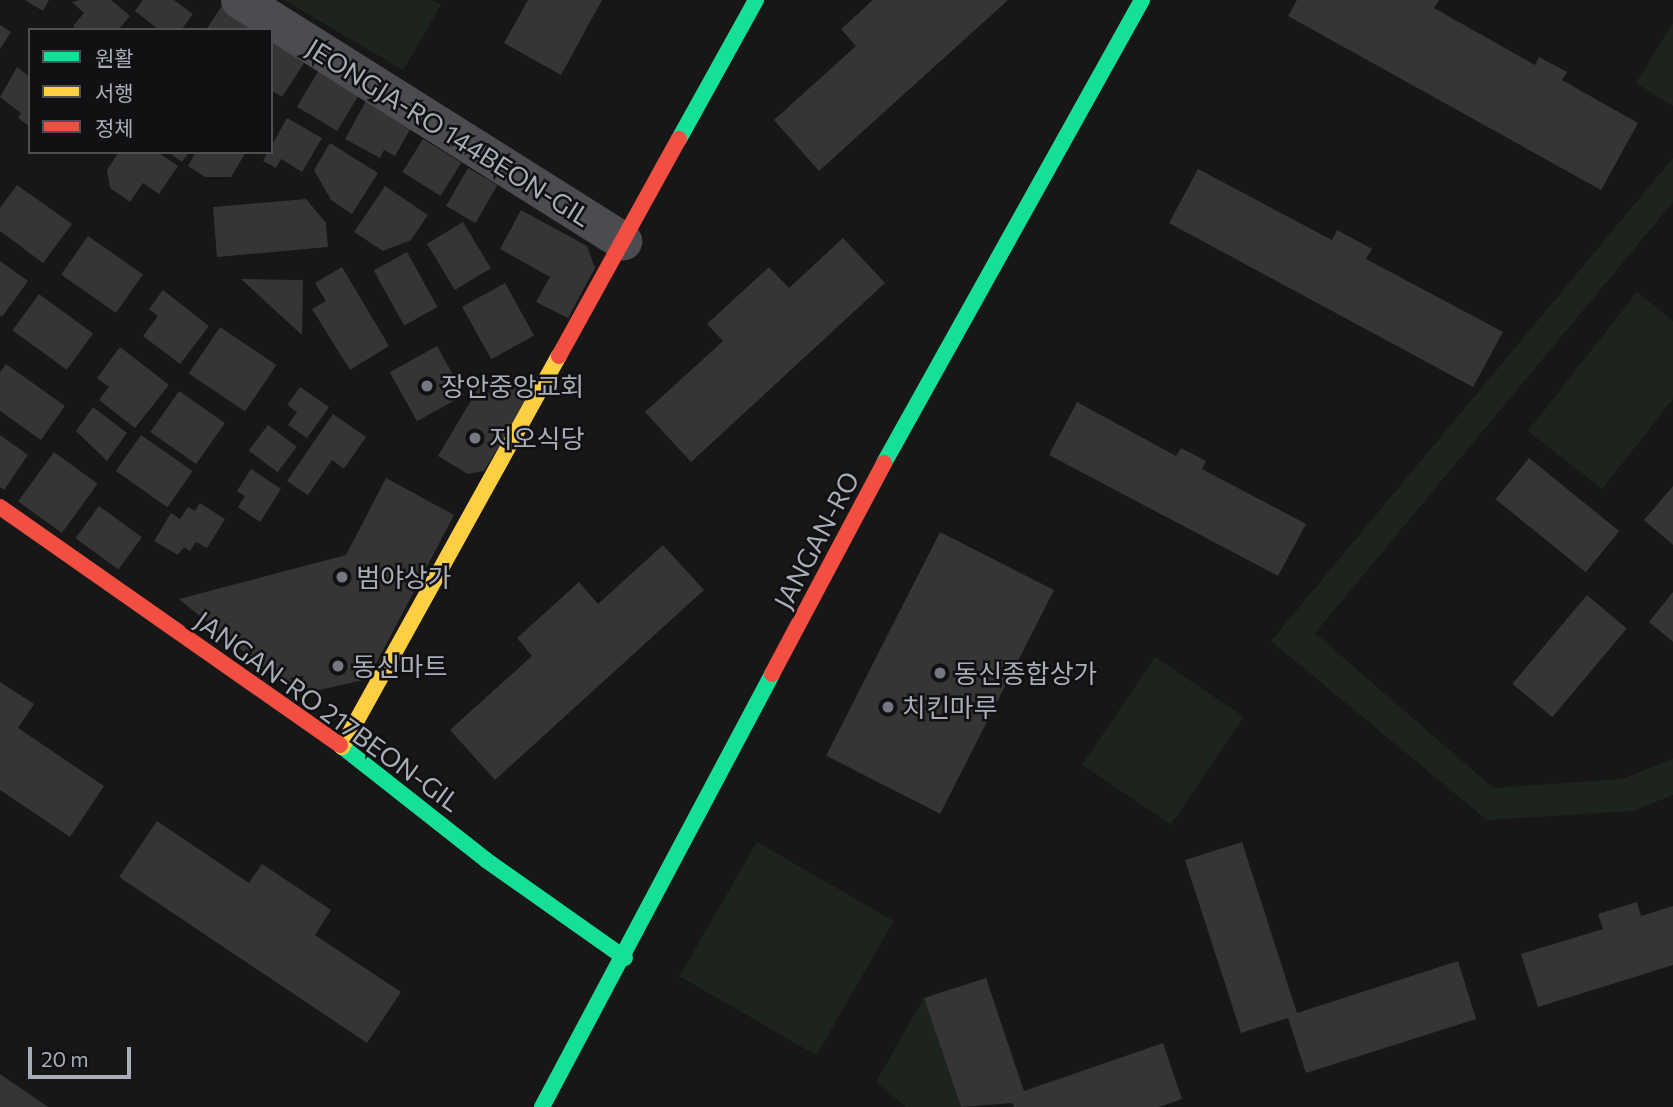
<!DOCTYPE html>
<html>
<head>
<meta charset="utf-8">
<style>
	body { margin:0 }
	#map { position:relative; width:1673px; height:1107px; overflow:hidden; background:#171717; font-family:Commissioner,"Noto Sans KR",sans-serif }
	div>[style] { position:absolute }
	.green>* { inset:0; background:#1d241e; transform-origin:0 0 }
	.building>* { inset:0; background:#353536; transform-origin:0 0 }
	.street>* { height:38px; margin:-19px; padding:0 19px; transform-origin:19px; border-radius:19px; background:#4b4c50 }
	.fast>* { height:16px; margin:-8px; padding:0 8px; transform-origin:8px; border-radius:8px; background:#16e098 }
	.slow>* { height:16px; margin:-8px; padding:0 8px; transform-origin:8px; border-radius:8px; background:#ffcf43 }
	.jam>* { height:16px; margin:-8px; padding:0 8px; transform-origin:8px; border-radius:8px; background:#f24e42 }
	.dots>* { width:19px; height:19px; translate:-50% -50%; box-sizing:border-box; border:4px solid #111113; border-radius:50% }
	span { translate:-50% -50%; white-space:nowrap; text-align:center; line-height:1.15; -webkit-text-stroke:5px #111113; paint-order:stroke }
	.street-label { font-size:26px; color:#a8adb8 }
	.poi-label { font-size:26px; color:#a8adb8 }
	.left { translate:0 -50%; text-align:left }
	.legend { position:absolute; left:28px; top:28px; width:245px; height:126px; box-sizing:border-box; background:#111113; border:2px solid #4d4f55; margin:0; padding:9px 12px; list-style:none; font-size:21px; color:#a8adb8 }
	.legend li { display:flex; align-items:center; gap:14px; height:35px }
	.legend b { width:35px; border:2px solid #4d4f55 }
	.scale { position:absolute; left:28px; top:1047px; width:103px; height:32px; box-sizing:border-box; border:4px solid #a8adb8; border-top:0; padding-left:9px; font-size:21px; line-height:24px; white-space:nowrap; color:#a8adb8; -webkit-text-stroke:5px #111113; paint-order:stroke }
</style>
</head>
<body>
<div id="map">
	<div class="green">
		<i style="clip-path:polygon(284px 0,432px 0,441px 5px,403px 70px)"></i>
		<i style="clip-path:polygon(1673px 23px,1673px 106px,1636px 83px)"></i>
		<i style="clip-path:polygon(1673px 158px,1673px 202px,1315px 633px,1493px 788px,1622px 779px,1673px 759px,1673px 795px,1633px 811px,1487px 820px,1271px 641px)"></i>
		<i style="clip-path:polygon(1637px 292px,1673px 321px,1673px 399px,1602px 489px,1528px 431px)"></i>
		<i style="left:1155px;top:657px;width:107px;height:130px;rotate:34deg"></i>
		<i style="left:757px;top:842px;width:158px;height:155px;rotate:30deg"></i>
		<i style="clip-path:polygon(924px 998px,961px 1107px,906px 1107px,876px 1082px)"></i>
	</div>
	<div class="building">
		<i style="clip-path:polygon(25px 0,49px 0,43px 11px)"></i>
		<i style="clip-path:polygon(81px 0,111px 0,130px 16px,118px 30px,78px 30px,73px 26px,84px 13px,72px 2px)"></i>
		<i style="clip-path:polygon(143px 0,174px 0,193px 14px,181px 30px,159px 30px,135px 11px)"></i>
		<i style="clip-path:polygon(528px 0,602px 0,561px 75px,504px 43px)"></i>
		<i style="clip-path:polygon(873px 0,1008px 0,819px 171px,774px 120px,856px 46px,841px 29px)"></i>
		<i style="clip-path:polygon(1297px 0,1439px 0,1434px 8px,1535px 65px,1539px 57px,1567px 72px,1562px 80px,1638px 123px,1601px 190px,1288px 16px)"></i>
		<i style="clip-path:polygon(223px 4px,254px 30px,206px 30px)"></i>
		<i style="clip-path:polygon(0 25px,11px 32px,0 49px)"></i>
		<i style="clip-path:polygon(271px 33px,308px 57px,282px 97px,271px 90px)"></i>
		<i style="clip-path:polygon(17px 67px,30px 77px,30px 127px,18px 118px,21px 113px,0 97px)"></i>
		<i style="left:319px;top:70px;width:47px;height:43px;rotate:31deg"></i>
		<i style="clip-path:polygon(366px 101px,412px 126px,395px 156px,384px 150px,380px 158px,345px 139px)"></i>
		<i style="clip-path:polygon(287px 118px,322px 138px,302px 172px,281px 159px,276px 168px,263px 161px)"></i>
		<i style="left:423px;top:139px;width:45px;height:39px;rotate:32deg"></i>
		<i style="clip-path:polygon(330px 143px,378px 173px,352px 214px,331px 200px,314px 170px)"></i>
		<i style="clip-path:polygon(119px 152px,157px 152px,178px 166px,159px 194px,143px 183px,130px 202px,110px 188px,107px 170px)"></i>
		<i style="clip-path:polygon(168px 152px,189px 152px,182px 162px)"></i>
		<i style="clip-path:polygon(196px 152px,246px 152px,231px 177px,205px 177px,188px 166px)"></i>
		<i style="left:468px;top:168px;width:34px;height:44px;rotate:30deg"></i>
		<i style="clip-path:polygon(1198px 169px,1332px 240px,1337px 230px,1372px 249px,1366px 259px,1503px 332px,1473px 387px,1169px 223px)"></i>
		<i style="clip-path:polygon(17px 185px,72px 224px,43px 263px,0 231px,0 208px)"></i>
		<i style="clip-path:polygon(385px 186px,428px 215px,411px 240px,383px 251px,354px 232px)"></i>
		<i style="clip-path:polygon(306px 199px,326px 223px,328px 247px,217px 257px,213px 207px)"></i>
		<i style="clip-path:polygon(521px 210px,587px 246px,595px 268px,568px 318px,536px 302px,550px 277px,500px 249px)"></i>
		<i style="left:463px;top:222px;width:54px;height:42px;rotate:59deg"></i>
		<i style="left:88px;top:236px;width:67px;height:47px;rotate:35deg"></i>
		<i style="clip-path:polygon(843px 238px,885px 283px,691px 462px,645px 412px,723px 341px,707px 324px,769px 267px,789px 288px)"></i>
		<i style="left:407px;top:252px;width:63px;height:38px;rotate:61deg"></i>
		<i style="clip-path:polygon(0 261px,28px 281px,2px 317px,0 315px)"></i>
		<i style="clip-path:polygon(342px 267px,389px 346px,350px 370px,312px 309px,326px 301px,315px 283px)"></i>
		<i style="clip-path:polygon(241px 279px,303px 280px,302px 335px)"></i>
		<i style="left:505px;top:283px;width:60px;height:49px;rotate:61deg"></i>
		<i style="clip-path:polygon(163px 290px,209px 326px,180px 364px,143px 336px,158px 316px,149px 309px)"></i>
		<i style="left:39px;top:294px;width:67px;height:45px;rotate:36deg"></i>
		<i style="left:220px;top:327px;width:68px;height:56px;rotate:34deg"></i>
		<i style="left:437px;top:346px;width:56px;height:54px;rotate:61deg"></i>
		<i style="clip-path:polygon(120px 347px,169px 385px,135px 428px,99px 400px,109px 387px,97px 378px)"></i>
		<i style="clip-path:polygon(6px 364px,65px 406px,41px 440px,0 411px,0 372px)"></i>
		<i style="clip-path:polygon(499px 378px,529px 396px,484px 471px,468px 474px,438px 456px,479px 387px,489px 393px)"></i>
		<i style="clip-path:polygon(300px 387px,329px 407px,307px 438px,288px 425px,297px 412px,287px 405px)"></i>
		<i style="left:179px;top:391px;width:56px;height:50px;rotate:35deg"></i>
		<i style="clip-path:polygon(1077px 402px,1176px 456px,1181px 448px,1206px 461px,1202px 469px,1306px 524px,1278px 576px,1049px 455px)"></i>
		<i style="clip-path:polygon(93px 407px,127px 433px,107px 461px,76px 431px)"></i>
		<i style="clip-path:polygon(333px 414px,366px 437px,344px 469px,332px 460px,308px 495px,287px 481px)"></i>
		<i style="left:268px;top:425px;width:36px;height:32px;rotate:37deg"></i>
		<i style="clip-path:polygon(0 435px,28px 455px,4px 490px,0 487px)"></i>
		<i style="left:141px;top:435px;width:63px;height:44px;rotate:35deg"></i>
		<i style="left:54px;top:452px;width:54px;height:61px;rotate:36deg"></i>
		<i style="left:1529px;top:458px;width:116px;height:53px;rotate:39deg"></i>
		<i style="clip-path:polygon(251px 469px,281px 489px,260px 522px,238px 507px,245px 496px,237px 491px)"></i>
		<i style="clip-path:polygon(386px 478px,454px 515px,368px 679px,297px 695px,179px 599px,346px 555px)"></i>
		<i style="clip-path:polygon(1673px 486px,1673px 545px,1644px 520px)"></i>
		<i style="clip-path:polygon(200px 503px,225px 519px,207px 548px,196px 542px,190px 551px,184px 547px,178px 555px,154px 541px,171px 513px,180px 519px,188px 507px,195px 511px)"></i>
		<i style="left:99px;top:506px;width:53px;height:40px;rotate:36deg"></i>
		<i style="left:940px;top:532px;width:128px;height:251px;rotate:27deg"></i>
		<i style="clip-path:polygon(663px 545px,704px 590px,495px 780px,450px 730px,532px 656px,517px 638px,579px 582px,598px 604px)"></i>
		<i style="clip-path:polygon(1673px 592px,1673px 642px,1649px 622px)"></i>
		<i style="left:1587px;top:595px;width:52px;height:116px;rotate:40deg"></i>
		<i style="clip-path:polygon(0 682px,34px 704px,18px 728px,104px 786px,70px 837px,0 790px)"></i>
		<i style="clip-path:polygon(157px 821px,249px 883px,262px 864px,331px 910px,315px 935px,401px 992px,367px 1043px,119px 877px)"></i>
		<i style="clip-path:polygon(1242px 842px,1297px 1013px,1458px 961px,1476px 1019px,1306px 1073px,1288px 1018px,1241px 1033px,1185px 860px)"></i>
		<i style="clip-path:polygon(1637px 902px,1641px 916px,1673px 906px,1673px 965px,1538px 1007px,1521px 954px,1603px 929px,1598px 914px)"></i>
		<i style="clip-path:polygon(986px 978px,1024px 1091px,1163px 1043px,1182px 1099px,1159px 1107px,1014px 1107px,1012px 1103px,961px 1107px,924px 998px)"></i>
		<i style="clip-path:polygon(0 1074px,48px 1107px,0 1107px)"></i>
	</div>
	<div class="street">
		<i style="left:240px;top:0;width:453px;rotate:32.2deg"></i>
	</div>
	<div class="fast">
		<i style="left:679px;top:139px;width:159px;rotate:-61deg"></i>
		<i style="left:884px;top:463px;width:530px;rotate:-60.87deg"></i>
		<i style="left:340px;top:745px;width:186px;rotate:38.2deg"></i>
		<i style="left:486px;top:860px;width:170px;rotate:35.2deg"></i>
		<i style="left:542px;top:1107px;width:490px;rotate:-62deg"></i>
	</div>
	<div class="slow">
		<i style="left:342px;top:747px;width:447px;rotate:-61deg"></i>
	</div>
	<div class="jam">
		<i style="left:559px;top:356px;width:248px;rotate:-61.1deg"></i>
		<i style="left:0;top:507px;width:415px;rotate:35deg"></i>
		<i style="left:772px;top:674px;width:239px;rotate:-62deg"></i>
	</div>
	<div class="dots">
		<i style="left:427px;top:386px;background:#757880"></i>
		<i style="left:475px;top:438px;background:#757880"></i>
		<i style="left:342px;top:577px;background:#757880"></i>
		<i style="left:338px;top:666px;background:#757880"></i>
		<i style="left:940px;top:673px;background:#757880"></i>
		<i style="left:888px;top:707px;background:#757880"></i>
	</div>
	<div class="street-label">
		<span style="left:449px;top:132px;rotate:32deg">JEONGJA-RO 144BEON-GIL</span>
		<span style="left:816px;top:540px;rotate:-62deg">JANGAN-RO</span>
		<span style="left:328px;top:711px;rotate:36deg">JANGAN-RO 217BEON-GIL</span>
	</div>
	<div class="poi-label">
		<span class="left" style="left:441px;top:386px">장안중앙교회</span>
		<span class="left" style="left:489px;top:438px">지오식당</span>
		<span class="left" style="left:356px;top:577px">범야상가</span>
		<span class="left" style="left:352px;top:666px">동신마트</span>
		<span class="left" style="left:954px;top:673px">동신종합상가</span>
		<span class="left" style="left:902px;top:707px">치킨마루</span>
	</div>
	<ul class="legend">
	<li><b style="height:9px;background:#16e098"></b>원활</li>
	<li><b style="height:9px;background:#ffcf43"></b>서행</li>
	<li><b style="height:9px;background:#f24e42"></b>정체</li>
	</ul>
	<div class="scale">20 m</div>
</div>
</body>
</html>
